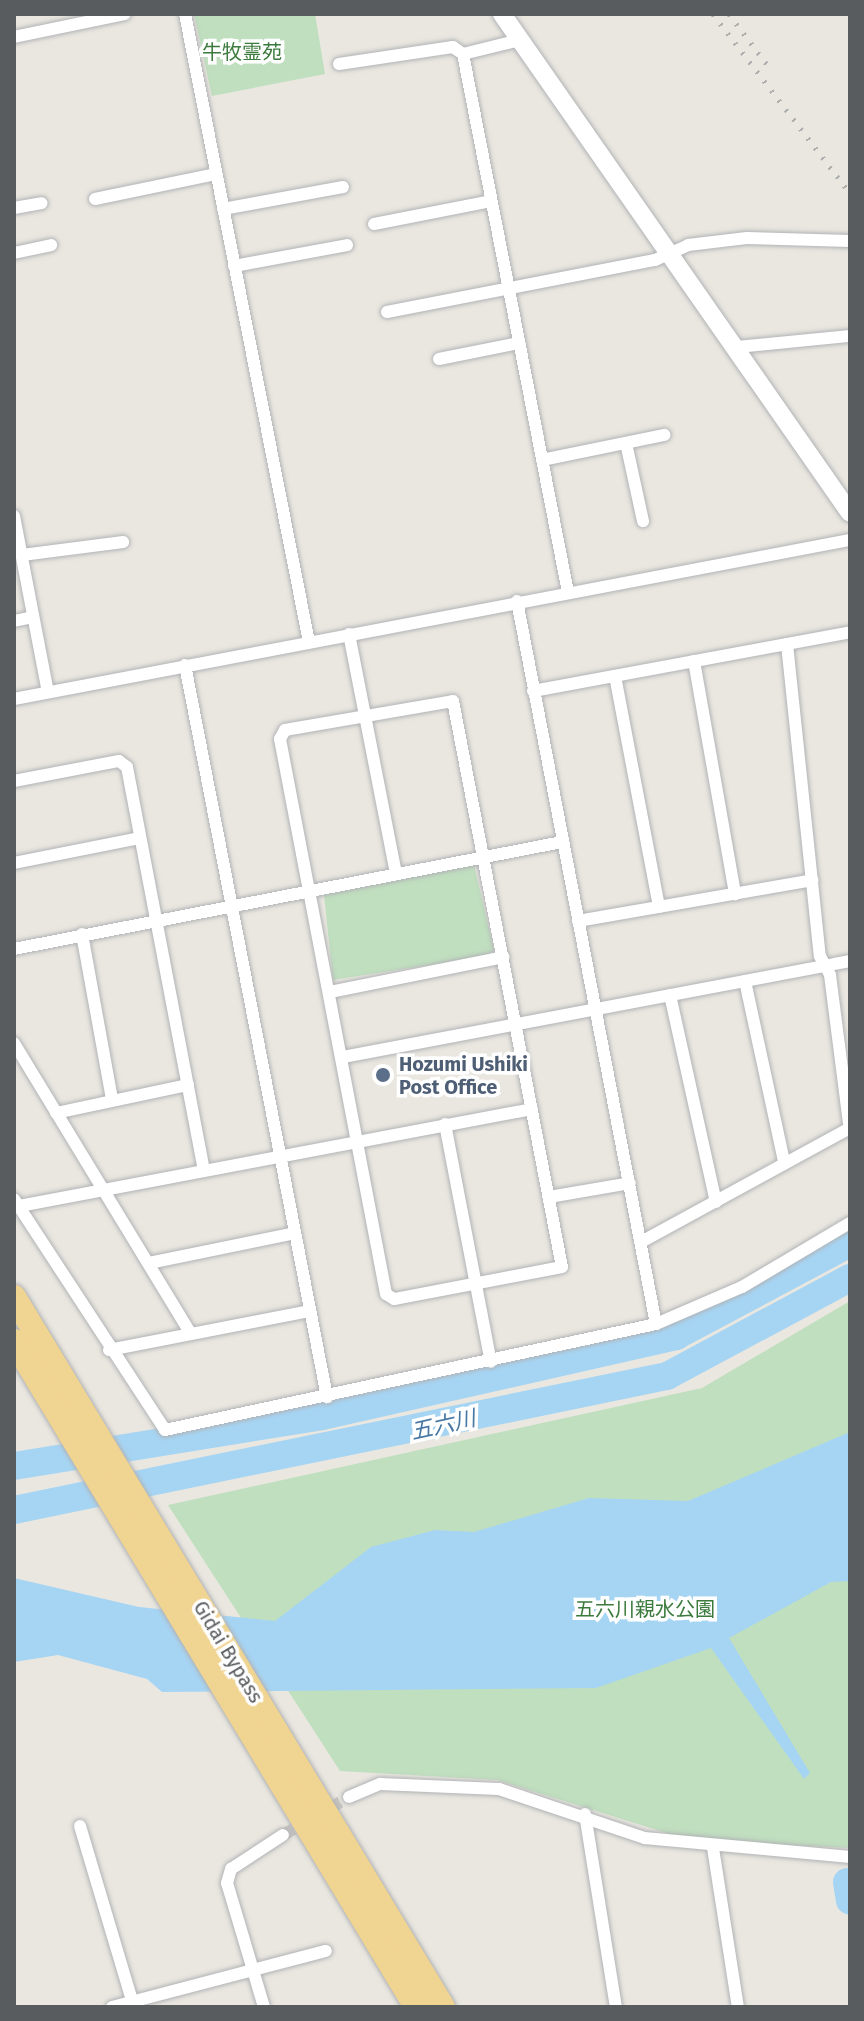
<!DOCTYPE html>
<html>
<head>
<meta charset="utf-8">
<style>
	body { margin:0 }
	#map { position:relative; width:864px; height:2021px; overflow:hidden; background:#eae7e0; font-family:"Fira Sans","Noto Sans JP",sans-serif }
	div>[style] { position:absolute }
	.green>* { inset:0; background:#c0dfbf }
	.water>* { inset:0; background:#a6d5f4 }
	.river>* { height:28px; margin:-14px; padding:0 14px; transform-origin:14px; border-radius:14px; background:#a6d5f4 }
	.street-tunnel>* { height:12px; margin-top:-6px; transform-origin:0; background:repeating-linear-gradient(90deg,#c6c4c0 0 12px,transparent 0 18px) }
	.roads { filter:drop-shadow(0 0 2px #b1b3b6) drop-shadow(0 0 2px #b1b3b6) }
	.street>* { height:12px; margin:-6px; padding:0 6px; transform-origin:6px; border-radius:6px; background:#fff }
	.secondary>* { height:18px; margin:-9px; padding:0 9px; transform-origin:9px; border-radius:9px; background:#fff }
	.highway>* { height:24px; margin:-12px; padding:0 12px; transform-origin:12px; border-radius:12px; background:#f0d491 }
	.rail>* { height:5px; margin-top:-2.5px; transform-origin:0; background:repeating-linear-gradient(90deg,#aeafaf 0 2px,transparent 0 12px) }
	.dots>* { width:22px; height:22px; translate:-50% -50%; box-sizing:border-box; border:4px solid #fff; border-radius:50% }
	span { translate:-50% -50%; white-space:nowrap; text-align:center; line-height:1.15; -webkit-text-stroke:7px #fff; paint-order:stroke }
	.park-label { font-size:20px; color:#3c7b3d }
	.service-label { font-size:20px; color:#4e5e75; font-weight:700 }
	.left { translate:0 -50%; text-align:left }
	.street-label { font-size:20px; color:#595c5f }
	.water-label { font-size:22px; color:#4778a3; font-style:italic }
	.frame { position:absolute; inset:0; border:16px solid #595c5f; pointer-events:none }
</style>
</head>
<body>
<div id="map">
	<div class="green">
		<i style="clip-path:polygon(194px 14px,315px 14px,325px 74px,212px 96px)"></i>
		<i style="clip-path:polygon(474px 865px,494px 950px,486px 956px,333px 980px,324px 895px)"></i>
		<i style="clip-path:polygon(850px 1301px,850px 1848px,689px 1840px,497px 1780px,340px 1771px,168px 1505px,702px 1388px)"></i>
	</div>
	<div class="water">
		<i style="clip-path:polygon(850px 1432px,850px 1581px,831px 1582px,729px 1638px,810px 1773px,804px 1779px,711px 1648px,596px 1688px,162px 1692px,147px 1679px,58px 1655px,14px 1662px,14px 1578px,139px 1607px,275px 1621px,371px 1547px,435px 1530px,474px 1532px,589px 1498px,688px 1501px)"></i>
	</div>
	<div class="river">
		<i style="left:14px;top:1466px;width:312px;rotate:-9.2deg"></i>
		<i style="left:322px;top:1416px;width:363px;rotate:-12.7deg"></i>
		<i style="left:676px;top:1336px;width:197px;rotate:-28.1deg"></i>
		<i style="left:14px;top:1510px;width:667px;rotate:-11.6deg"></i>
		<i style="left:667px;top:1376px;width:208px;rotate:-28.2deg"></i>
		<i style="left:847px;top:1882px;width:19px;rotate:81deg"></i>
	</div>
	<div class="street-tunnel">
		<i style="left:283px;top:1835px;width:76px;rotate:-29.9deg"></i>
	</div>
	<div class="roads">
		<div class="street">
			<i style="left:185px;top:14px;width:640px;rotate:78.83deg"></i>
			<i style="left:14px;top:37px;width:113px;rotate:-11.7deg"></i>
			<i style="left:463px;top:54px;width:548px;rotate:78.96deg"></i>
			<i style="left:339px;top:64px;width:115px;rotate:-8.5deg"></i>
			<i style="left:453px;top:47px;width:12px;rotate:35deg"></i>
			<i style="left:463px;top:54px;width:59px;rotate:-13.8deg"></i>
			<i style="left:95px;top:199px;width:124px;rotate:-11.7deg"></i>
			<i style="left:14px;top:208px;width:28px;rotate:-10deg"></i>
			<i style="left:223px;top:209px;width:122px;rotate:-10.4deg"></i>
			<i style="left:374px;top:224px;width:119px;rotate:-11.1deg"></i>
			<i style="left:14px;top:253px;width:38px;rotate:-12deg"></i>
			<i style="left:234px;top:266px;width:115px;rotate:-10.5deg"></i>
			<i style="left:387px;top:312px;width:273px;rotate:-11deg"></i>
			<i style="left:655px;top:260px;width:36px;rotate:-24deg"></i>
			<i style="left:688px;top:245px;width:59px;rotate:-6.8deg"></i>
			<i style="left:747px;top:238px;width:103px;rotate:1.7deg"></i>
			<i style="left:737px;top:347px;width:114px;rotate:-5.6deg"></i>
			<i style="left:439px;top:359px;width:82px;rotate:-11.3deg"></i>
			<i style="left:626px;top:443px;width:80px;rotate:77.7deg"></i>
			<i style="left:542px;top:460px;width:125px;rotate:-11.6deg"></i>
			<i style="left:14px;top:516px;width:179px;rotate:79.1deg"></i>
			<i style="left:22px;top:555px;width:102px;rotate:-7.3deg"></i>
			<i style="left:517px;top:601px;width:736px;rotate:79.12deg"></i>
			<i style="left:14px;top:621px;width:19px;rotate:-12deg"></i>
			<i style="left:349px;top:634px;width:244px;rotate:78.9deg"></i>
			<i style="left:787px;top:644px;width:314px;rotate:84deg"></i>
			<i style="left:820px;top:956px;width:21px;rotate:62deg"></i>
			<i style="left:830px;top:975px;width:157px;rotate:82.7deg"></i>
			<i style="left:694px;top:661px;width:237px;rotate:80deg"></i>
			<i style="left:185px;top:665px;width:746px;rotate:79.02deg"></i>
			<i style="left:615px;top:676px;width:235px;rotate:79.2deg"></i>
			<i style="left:533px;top:691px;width:322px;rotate:-10.5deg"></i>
			<i style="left:14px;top:699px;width:851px;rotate:-10.77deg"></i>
			<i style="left:453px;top:701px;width:576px;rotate:79.1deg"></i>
			<i style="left:562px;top:1267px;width:171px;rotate:169.2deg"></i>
			<i style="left:394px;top:1299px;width:9px;rotate:-148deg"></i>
			<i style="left:386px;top:1294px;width:565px;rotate:-100.81deg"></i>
			<i style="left:280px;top:739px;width:10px;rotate:-61deg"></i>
			<i style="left:285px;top:730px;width:170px;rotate:-9.8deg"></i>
			<i style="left:14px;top:781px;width:107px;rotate:-10.8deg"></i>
			<i style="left:119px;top:761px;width:10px;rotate:37deg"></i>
			<i style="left:127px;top:767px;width:409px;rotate:79.2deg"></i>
			<i style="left:14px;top:863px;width:128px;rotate:-11.2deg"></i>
			<i style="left:578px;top:921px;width:238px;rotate:-9.9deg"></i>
			<i style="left:82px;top:934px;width:168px;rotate:79.7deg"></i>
			<i style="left:14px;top:949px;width:558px;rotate:-11.05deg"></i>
			<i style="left:745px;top:981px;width:185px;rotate:77.8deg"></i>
			<i style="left:330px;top:992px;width:177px;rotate:-11.4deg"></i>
			<i style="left:670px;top:995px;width:212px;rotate:77.5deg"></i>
			<i style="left:14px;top:1043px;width:339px;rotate:58.7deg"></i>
			<i style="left:343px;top:1057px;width:516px;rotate:-10.72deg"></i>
			<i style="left:56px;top:1113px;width:135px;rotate:-12deg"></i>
			<i style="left:445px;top:1124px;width:242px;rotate:79.1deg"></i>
			<i style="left:549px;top:1197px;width:82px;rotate:-9.8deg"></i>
			<i style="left:14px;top:1199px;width:276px;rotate:56.8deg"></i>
			<i style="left:165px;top:1430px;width:502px;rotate:-12.18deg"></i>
			<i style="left:656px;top:1324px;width:94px;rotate:-23.3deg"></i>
			<i style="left:742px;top:1287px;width:126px;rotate:-30.7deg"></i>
			<i style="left:14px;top:1207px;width:527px;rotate:-10.71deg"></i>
			<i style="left:641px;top:1242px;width:238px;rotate:-28.6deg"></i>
			<i style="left:149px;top:1263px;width:149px;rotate:-11.6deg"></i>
			<i style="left:109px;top:1350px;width:205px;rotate:-11deg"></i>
			<i style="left:349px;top:1797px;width:34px;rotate:-23deg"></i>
			<i style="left:380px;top:1784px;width:119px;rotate:2.4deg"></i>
			<i style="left:499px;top:1789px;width:154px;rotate:18.6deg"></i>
			<i style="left:645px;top:1838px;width:206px;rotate:5.3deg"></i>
			<i style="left:585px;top:1814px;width:195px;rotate:80.9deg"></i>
			<i style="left:80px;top:1826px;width:189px;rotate:73.4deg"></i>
			<i style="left:713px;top:1848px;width:161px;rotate:81.1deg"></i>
			<i style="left:112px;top:2007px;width:221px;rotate:-14.7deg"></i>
			<i style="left:264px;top:2007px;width:129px;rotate:-106.6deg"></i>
			<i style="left:227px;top:1883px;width:15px;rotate:-74deg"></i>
			<i style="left:231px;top:1869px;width:62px;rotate:-33.2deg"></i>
		</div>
		<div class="secondary">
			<i style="left:502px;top:14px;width:608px;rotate:55.11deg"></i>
		</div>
		<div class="highway">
			<i style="left:14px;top:1297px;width:830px;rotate:58.86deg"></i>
			<i style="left:14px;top:1341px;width:778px;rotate:58.88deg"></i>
		</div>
	</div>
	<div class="rail">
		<i style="left:713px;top:14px;width:225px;rotate:52.6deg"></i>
		<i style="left:729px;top:14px;width:71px;rotate:53deg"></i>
	</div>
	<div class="dots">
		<i style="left:383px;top:1075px;background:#5c6f8a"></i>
	</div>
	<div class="park-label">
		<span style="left:242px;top:52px">牛牧霊苑</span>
		<span style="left:645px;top:1609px">五六川親水公園</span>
	</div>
	<div class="service-label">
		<span class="left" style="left:399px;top:1076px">Hozumi Ushiki<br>Post Office</span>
	</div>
	<div class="street-label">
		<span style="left:228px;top:1652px;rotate:59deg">Gidai Bypass</span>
	</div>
	<div class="water-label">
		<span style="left:443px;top:1425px;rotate:-13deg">五六川</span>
	</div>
	<div class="frame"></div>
</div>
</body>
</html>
